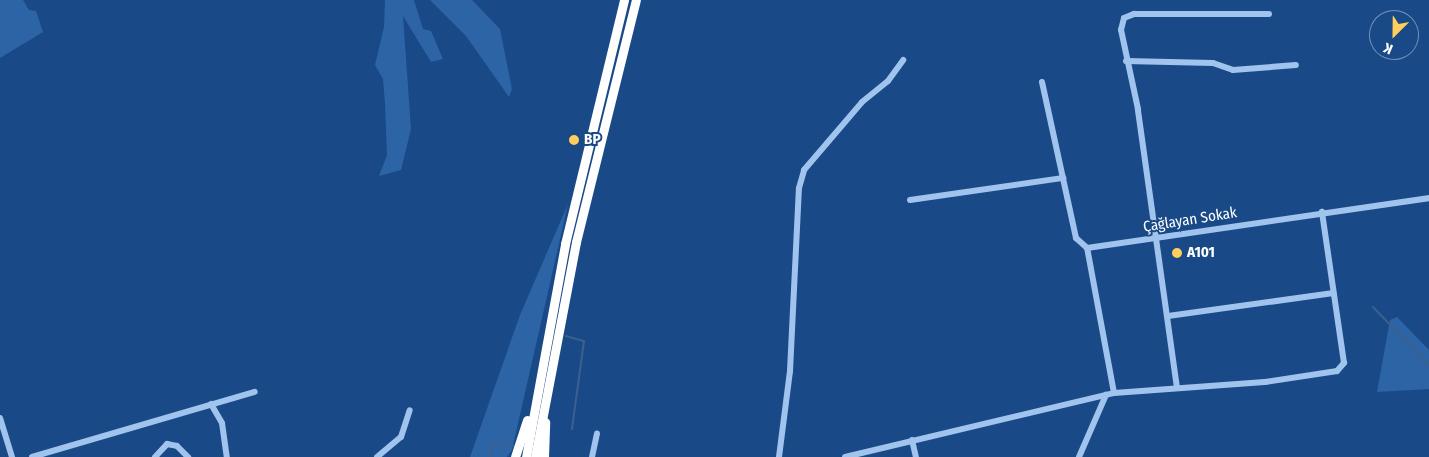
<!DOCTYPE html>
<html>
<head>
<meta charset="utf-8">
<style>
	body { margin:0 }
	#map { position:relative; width:1429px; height:457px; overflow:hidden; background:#194a87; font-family:"Fira Sans Condensed",sans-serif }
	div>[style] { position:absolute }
	.green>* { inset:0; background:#2c64a5 }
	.stream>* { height:2px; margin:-1px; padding:0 1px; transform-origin:1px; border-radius:1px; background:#3c608d }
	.minor>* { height:6px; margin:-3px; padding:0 3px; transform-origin:3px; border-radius:3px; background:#a0c4ed }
	.highway>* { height:9px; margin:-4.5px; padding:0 4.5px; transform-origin:4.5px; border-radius:4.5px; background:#fff }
	.dots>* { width:14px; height:14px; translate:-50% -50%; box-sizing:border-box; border:2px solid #194a87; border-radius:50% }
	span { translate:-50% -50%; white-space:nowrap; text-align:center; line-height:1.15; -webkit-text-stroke:4px #194a87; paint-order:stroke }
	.poi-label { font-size:15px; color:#fff; font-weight:700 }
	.left { translate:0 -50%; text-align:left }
	.street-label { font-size:15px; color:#fff }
	.north { position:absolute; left:1369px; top:10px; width:50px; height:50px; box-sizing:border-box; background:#194a87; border:1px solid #7592b7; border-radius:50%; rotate:203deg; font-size:14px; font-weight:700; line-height:20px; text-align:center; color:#fff }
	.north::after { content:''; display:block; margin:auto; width:18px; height:22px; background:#ffce5c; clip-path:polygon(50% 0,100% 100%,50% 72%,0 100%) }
</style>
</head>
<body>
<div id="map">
	<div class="green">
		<i style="clip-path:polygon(0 0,23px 0,29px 10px,36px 11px,43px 32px,0 58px)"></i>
		<i style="clip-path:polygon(385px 0,414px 0,423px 29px,431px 31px,443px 59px,431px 62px,403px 16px,411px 129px,401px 170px,379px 176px,387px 155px,385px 104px,383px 79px,375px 65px,384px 27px)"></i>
		<i style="clip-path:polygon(430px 0,472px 0,500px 29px,512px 89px,509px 97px,466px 36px)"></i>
		<i style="clip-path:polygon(568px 204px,512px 450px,507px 457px,470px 457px,520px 315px)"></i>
		<i style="clip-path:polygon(1397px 317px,1429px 350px,1429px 389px,1377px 392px,1390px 320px)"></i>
	</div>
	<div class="stream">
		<i style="left:1373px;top:307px;width:81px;rotate:46deg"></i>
		<i style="left:566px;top:336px;width:19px;rotate:16deg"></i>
		<i style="left:584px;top:341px;width:89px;rotate:97.8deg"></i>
		<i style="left:490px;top:457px;width:16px;rotate:-75deg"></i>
		<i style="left:494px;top:442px;width:21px;rotate:11deg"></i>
	</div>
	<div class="minor">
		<i style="left:1126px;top:61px;width:87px;rotate:1.3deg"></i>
		<i style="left:1213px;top:63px;width:21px;rotate:19deg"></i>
		<i style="left:1233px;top:70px;width:63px;rotate:-4.5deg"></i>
		<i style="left:1042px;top:82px;width:160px;rotate:77.7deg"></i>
		<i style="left:1076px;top:238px;width:15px;rotate:42deg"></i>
		<i style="left:910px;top:200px;width:155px;rotate:-8.2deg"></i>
		<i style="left:1168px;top:316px;width:167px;rotate:-7.9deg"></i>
		<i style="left:1177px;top:388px;width:282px;rotate:-98deg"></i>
		<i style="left:1138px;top:109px;width:81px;rotate:-102.1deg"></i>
		<i style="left:1121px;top:30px;width:12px;rotate:-76deg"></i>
		<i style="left:1124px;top:18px;width:11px;rotate:-22deg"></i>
		<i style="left:1134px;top:14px;width:135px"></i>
		<i style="left:1114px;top:393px;width:147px;rotate:-100.5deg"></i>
		<i style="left:1087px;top:248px;width:346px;rotate:-8.3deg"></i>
		<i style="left:211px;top:404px;width:22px;rotate:60deg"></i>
		<i style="left:222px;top:423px;width:34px;rotate:82deg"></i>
		<i style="left:0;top:418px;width:41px;rotate:72.9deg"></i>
		<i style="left:912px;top:440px;width:17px;rotate:77deg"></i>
		<i style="left:32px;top:457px;width:232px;rotate:-16.3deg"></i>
		<i style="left:155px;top:457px;width:18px;rotate:-47deg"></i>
		<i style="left:167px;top:444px;width:10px;rotate:11deg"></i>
		<i style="left:177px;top:446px;width:16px;rotate:45deg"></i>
		<i style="left:377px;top:457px;width:31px;rotate:-40deg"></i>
		<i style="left:401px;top:437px;width:28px;rotate:-72deg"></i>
		<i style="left:592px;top:457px;width:24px;rotate:-78deg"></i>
		<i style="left:779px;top:457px;width:87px;rotate:-82.7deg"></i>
		<i style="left:790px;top:371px;width:183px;rotate:-87.2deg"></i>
		<i style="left:799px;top:188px;width:19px;rotate:-74deg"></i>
		<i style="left:804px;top:170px;width:89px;rotate:-49.5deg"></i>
		<i style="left:862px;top:102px;width:33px;rotate:-39deg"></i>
		<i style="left:888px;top:81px;width:26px;rotate:-54deg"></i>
		<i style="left:845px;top:457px;width:277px;rotate:-13.4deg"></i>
		<i style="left:1114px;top:393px;width:151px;rotate:-4.2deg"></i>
		<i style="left:1265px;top:382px;width:73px;rotate:-8.7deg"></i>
		<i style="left:1337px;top:371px;width:11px;rotate:-49deg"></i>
		<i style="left:1344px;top:363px;width:153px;rotate:-98.3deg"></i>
		<i style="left:1079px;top:457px;width:68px;rotate:-66.5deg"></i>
	</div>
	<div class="highway">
		<i style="left:515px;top:457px;width:39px;rotate:-72deg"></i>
		<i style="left:526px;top:457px;width:217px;rotate:-79.6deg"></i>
		<i style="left:565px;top:244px;width:251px;rotate:-76.4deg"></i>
		<i style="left:535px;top:457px;width:219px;rotate:-79.2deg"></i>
		<i style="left:576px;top:242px;width:249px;rotate:-76.1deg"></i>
		<i style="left:544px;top:457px;width:35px;rotate:-88deg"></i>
	</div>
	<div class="dots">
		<i style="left:574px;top:140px;background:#ffce5c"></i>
		<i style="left:1177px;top:253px;background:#ffce5c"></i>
	</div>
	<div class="poi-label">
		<span class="left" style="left:584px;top:140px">BP</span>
		<span class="left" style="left:1187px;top:253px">A101</span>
	</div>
	<div class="street-label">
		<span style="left:1190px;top:220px;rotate:-9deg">Çağlayan Sokak</span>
	</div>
	<div class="north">K</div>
</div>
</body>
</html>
